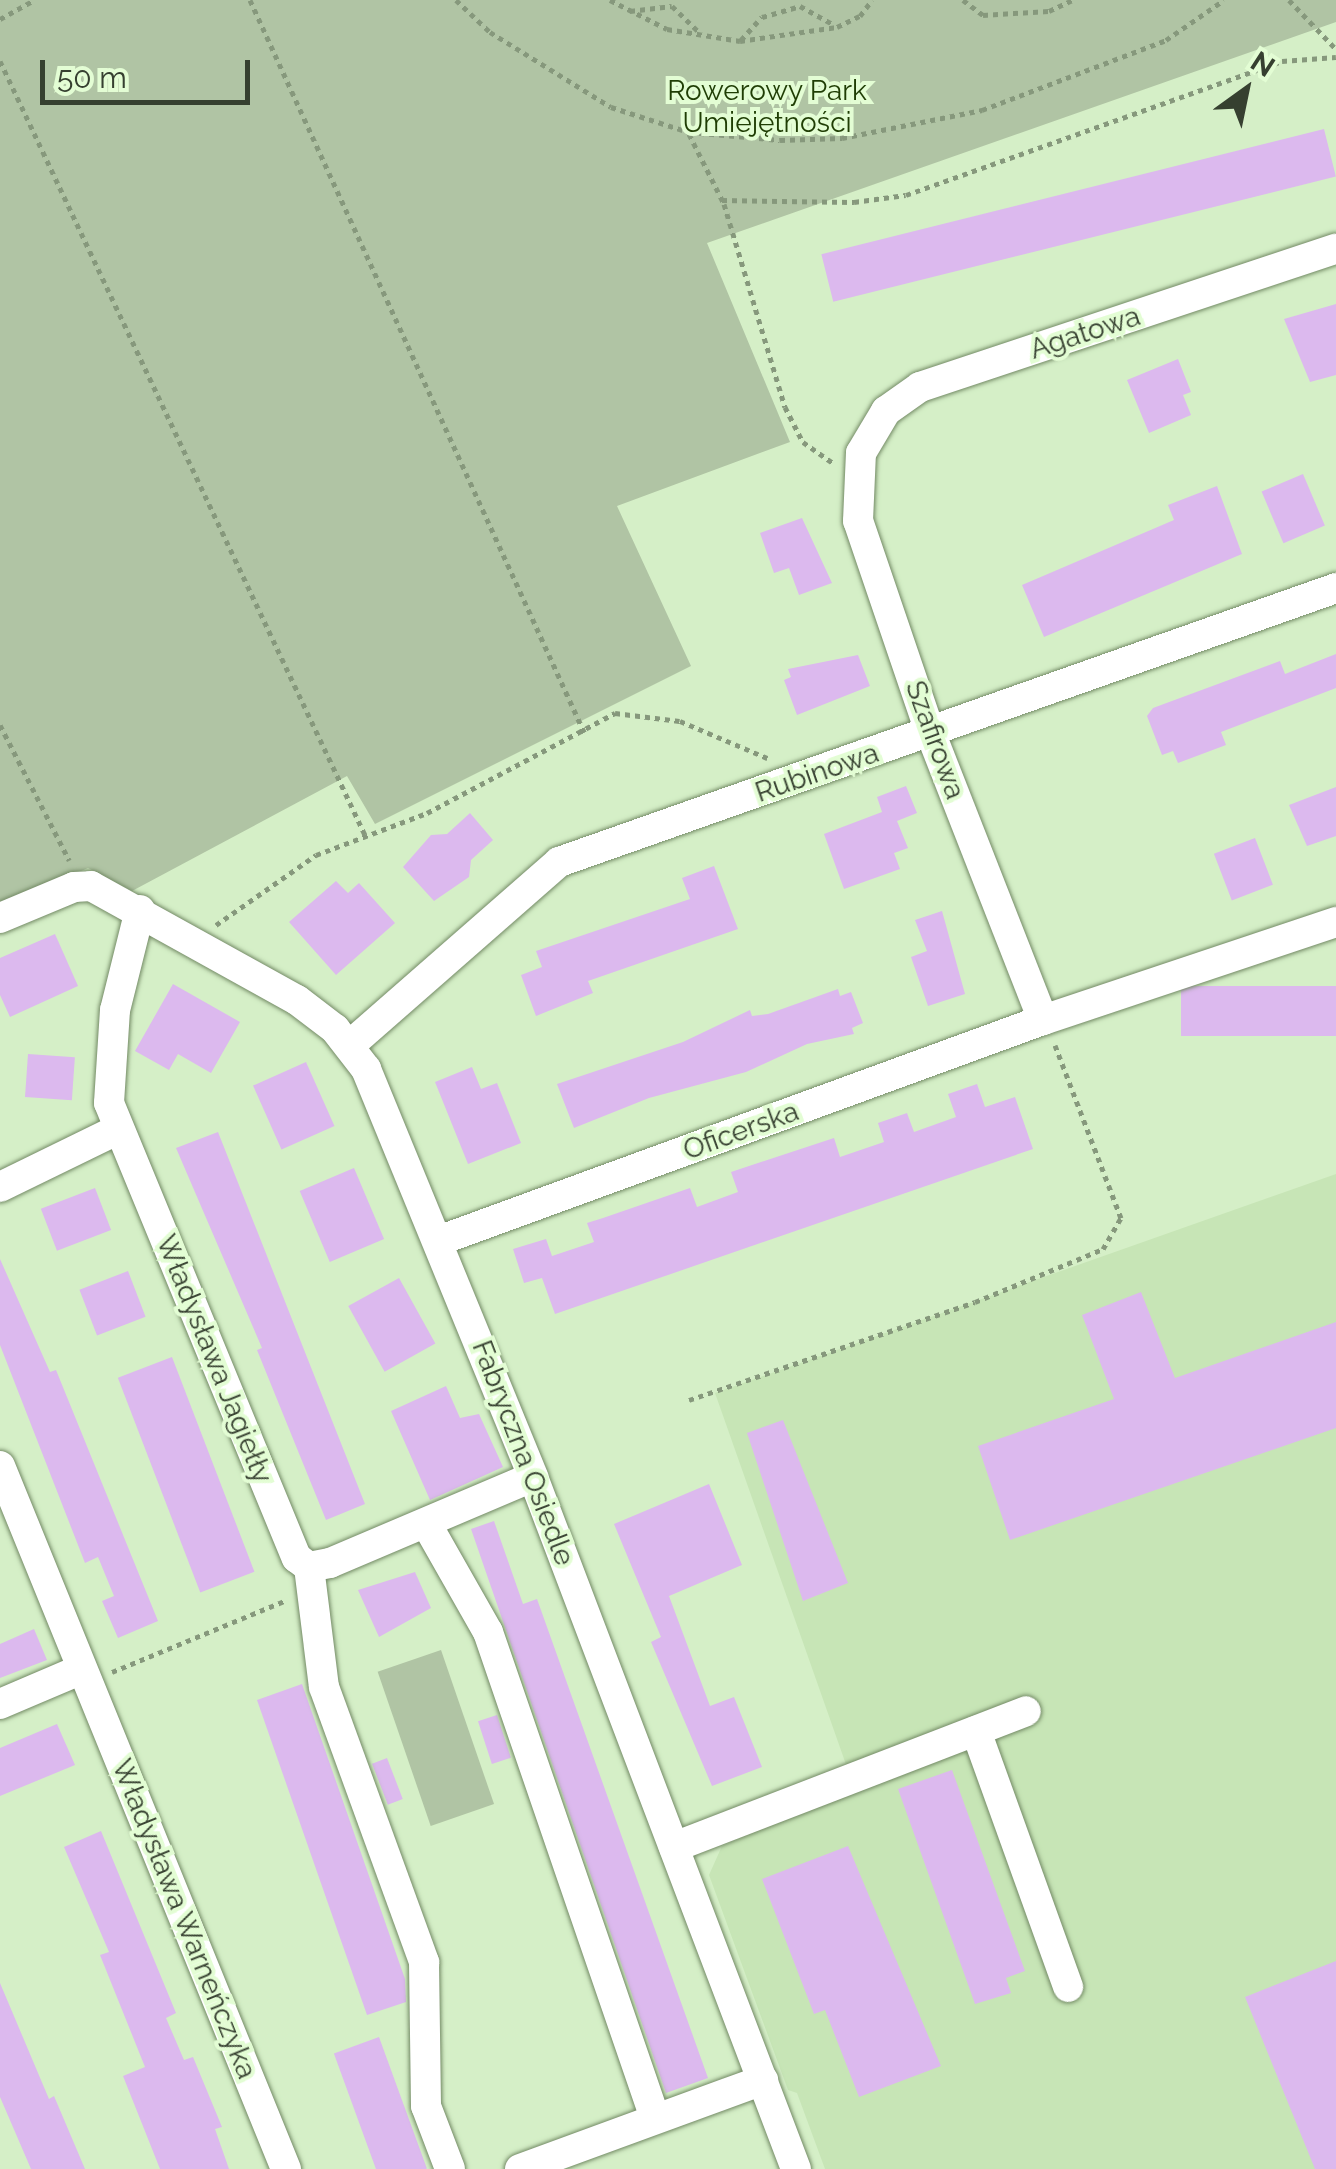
<!DOCTYPE html>
<html>
<head>
<meta charset="utf-8">
<style>
	body { margin:0 }
	#map { position:relative; width:1336px; height:2169px; overflow:hidden; background:#d5efc7; font-family:Raleway,sans-serif }
	div>[style] { position:absolute }
	.built>* { inset:0; background:#c7e5b6 }
	.green>* { inset:0; background:#b0c4a4; transform-origin:0 0 }
	.building>* { inset:0; background:#dcb9ee; transform-origin:0 0 }
	.path>* { height:5px; margin-top:-2.5px; transform-origin:0; background:repeating-linear-gradient(90deg,#86987c 0 5px,transparent 0 10px) }
	.roads { filter:drop-shadow(0 0 2px #738a65) drop-shadow(0 0 2px #738a65) }
	.minor>* { height:30px; margin:-15px; padding:0 15px; transform-origin:15px; border-radius:15px; background:#fff }
	span { translate:-50% -50%; white-space:nowrap; text-align:center; line-height:1.15; -webkit-text-stroke:8px #e3fdd4; paint-order:stroke }
	.park-label { font-size:28px; color:#1f3d04 }
	.street-label { font-size:28px; color:#364030 }
	.north { position:absolute; left:1196px; top:40px; width:100px; height:100px; -webkit-text-stroke:8px #e3fdd4; paint-order:stroke; rotate:33deg; font-size:28px; font-weight:700; line-height:40px; text-align:center; color:#364030 }
	.north::after { content:''; display:block; margin:auto; width:35px; height:45px; background:#364030; clip-path:polygon(50% 0,100% 100%,50% 72%,0 100%) }
	.scale { position:absolute; left:40px; top:60px; width:210px; height:45px; box-sizing:border-box; border:5px solid #364030; border-top:0; padding-left:12px; font-size:30px; line-height:35px; white-space:nowrap; color:#364030; -webkit-text-stroke:8px #e3fdd4; paint-order:stroke }
</style>
</head>
<body>
<div id="map">
	<div class="built">
		<i style="clip-path:polygon(1336px 1174px,1336px 2169px,825px 2169px,797px 2093px,788px 2090px,709px 1875px,722px 1846px,855px 1790px,715px 1393px)"></i>
	</div>
	<div class="green">
		<i style="clip-path:polygon(0 0,1336px 0,1336px 22px,707px 243px,790px 442px,617px 506px,691px 666px,375px 824px,347px 776px,132px 891px,88px 868px,0 906px)"></i>
		<i style="left:441px;top:1650px;width:163px;height:67px;rotate:71deg"></i>
	</div>
	<div class="building">
		<i style="left:1324px;top:129px;width:49px;height:518px;rotate:76deg"></i>
		<i style="clip-path:polygon(1336px 304px,1336px 375px,1310px 382px,1284px 319px)"></i>
		<i style="clip-path:polygon(1178px 359px,1191px 392px,1183px 395px,1191px 415px,1149px 433px,1127px 380px)"></i>
		<i style="left:1303px;top:474px;width:56px;height:45px;rotate:67deg"></i>
		<i style="clip-path:polygon(1217px 486px,1242px 554px,1044px 637px,1022px 585px,1174px 520px,1168px 505px)"></i>
		<i style="clip-path:polygon(802px 518px,832px 583px,799px 595px,789px 568px,774px 573px,760px 533px)"></i>
		<i style="clip-path:polygon(1336px 654px,1336px 688px,1221px 732px,1226px 745px,1178px 763px,1173px 751px,1162px 755px,1147px 716px,1153px 708px,1280px 661px,1285px 674px)"></i>
		<i style="clip-path:polygon(858px 655px,870px 686px,797px 715px,784px 680px,791px 677px,788px 669px)"></i>
		<i style="clip-path:polygon(906px 786px,917px 813px,897px 821px,908px 848px,894px 853px,900px 869px,844px 889px,824px 834px,882px 812px,877px 797px)"></i>
		<i style="clip-path:polygon(1336px 787px,1336px 836px,1307px 846px,1289px 805px)"></i>
		<i style="clip-path:polygon(470px 813px,493px 840px,471px 860px,469px 877px,434px 901px,403px 867px,431px 835px,447px 834px)"></i>
		<i style="left:1255px;top:838px;width:50px;height:44px;rotate:69deg"></i>
		<i style="clip-path:polygon(714px 866px,738px 929px,588px 981px,593px 993px,536px 1016px,521px 975px,542px 967px,536px 951px,690px 899px,682px 878px)"></i>
		<i style="clip-path:polygon(336px 881px,348px 893px,359px 883px,395px 923px,336px 975px,289px 922px)"></i>
		<i style="clip-path:polygon(942px 911px,965px 994px,928px 1006px,911px 957px,927px 951px,915px 920px)"></i>
		<i style="clip-path:polygon(55px 934px,78px 986px,10px 1017px,0 995px,0 958px)"></i>
		<i style="clip-path:polygon(173px 984px,240px 1022px,211px 1073px,178px 1054px,169px 1070px,135px 1051px)"></i>
		<i style="left:1336px;top:986px;width:50px;height:155px;rotate:90deg"></i>
		<i style="clip-path:polygon(838px 989px,840px 996px,851px 992px,863px 1023px,852px 1028px,854px 1034px,807px 1044px,746px 1072px,649px 1098px,574px 1128px,557px 1084px,683px 1042px,750px 1010px,752px 1016px,768px 1014px)"></i>
		<i style="left:28px;top:1054px;width:47px;height:43px;rotate:4deg"></i>
		<i style="left:306px;top:1062px;width:70px;height:58px;rotate:66deg"></i>
		<i style="clip-path:polygon(472px 1067px,481px 1089px,497px 1083px,521px 1143px,468px 1164px,435px 1082px)"></i>
		<i style="clip-path:polygon(977px 1084px,985px 1107px,1015px 1097px,1033px 1149px,555px 1314px,542px 1278px,524px 1283px,513px 1249px,546px 1239px,552px 1256px,594px 1242px,587px 1223px,603px 1218px,690px 1188px,697px 1207px,738px 1192px,731px 1172px,834px 1138px,840px 1157px,884px 1142px,878px 1123px,907px 1113px,914px 1132px,956px 1117px,948px 1094px)"></i>
		<i style="clip-path:polygon(218px 1132px,365px 1504px,326px 1520px,257px 1350px,262px 1348px,176px 1148px)"></i>
		<i style="left:354px;top:1168px;width:77px;height:59px;rotate:67deg"></i>
		<i style="left:95px;top:1188px;width:45px;height:58px;rotate:69deg"></i>
		<i style="clip-path:polygon(0 1259px,50px 1372px,56px 1370px,158px 1621px,118px 1638px,102px 1601px,114px 1596px,98px 1557px,85px 1563px,0 1345px)"></i>
		<i style="left:128px;top:1271px;width:49px;height:52px;rotate:69deg"></i>
		<i style="left:399px;top:1278px;width:75px;height:58px;rotate:61deg"></i>
		<i style="clip-path:polygon(1141px 1292px,1175px 1378px,1336px 1322px,1336px 1428px,1010px 1540px,978px 1446px,1114px 1399px,1082px 1315px)"></i>
		<i style="left:172px;top:1357px;width:230px;height:58px;rotate:69deg"></i>
		<i style="clip-path:polygon(446px 1386px,460px 1418px,479px 1414px,503px 1467px,430px 1500px,391px 1411px)"></i>
		<i style="clip-path:polygon(783px 1420px,848px 1583px,803px 1601px,747px 1433px)"></i>
		<i style="clip-path:polygon(709px 1484px,742px 1565px,669px 1596px,710px 1706px,734px 1697px,762px 1767px,712px 1786px,651px 1642px,661px 1637px,614px 1524px)"></i>
		<i style="clip-path:polygon(494px 1521px,523px 1604px,537px 1599px,708px 2078px,666px 2093px,471px 1529px)"></i>
		<i style="clip-path:polygon(415px 1572px,431px 1608px,379px 1637px,358px 1590px)"></i>
		<i style="clip-path:polygon(34px 1629px,47px 1660px,0 1678px,0 1644px)"></i>
		<i style="clip-path:polygon(302px 1684px,405px 1979px,406px 2002px,367px 2015px,257px 1700px)"></i>
		<i style="left:497px;top:1715px;width:45px;height:20px;rotate:72deg"></i>
		<i style="clip-path:polygon(57px 1724px,75px 1765px,0 1796px,0 1748px)"></i>
		<i style="left:387px;top:1758px;width:44px;height:16px;rotate:69deg"></i>
		<i style="clip-path:polygon(952px 1770px,1025px 1971px,1006px 1978px,1011px 1993px,975px 2004px,898px 1789px)"></i>
		<i style="clip-path:polygon(101px 1831px,176px 2013px,166px 2018px,184px 2060px,193px 2057px,222px 2127px,215px 2129px,229px 2169px,160px 2169px,123px 2076px,145px 2067px,100px 1955px,109px 1952px,64px 1847px)"></i>
		<i style="clip-path:polygon(848px 1846px,941px 2066px,859px 2097px,825px 2010px,814px 2014px,762px 1879px)"></i>
		<i style="clip-path:polygon(1336px 1961px,1336px 2169px,1315px 2169px,1245px 1997px)"></i>
		<i style="clip-path:polygon(0 1983px,49px 2099px,54px 2096px,85px 2169px,31px 2169px,0 2097px)"></i>
		<i style="left:379px;top:2037px;width:140px;height:48px;rotate:70deg"></i>
	</div>
	<div class="path">
		<i style="left:250px;top:0;width:805px;rotate:65.47deg"></i>
		<i style="left:456px;top:0;width:47px;rotate:43.3deg"></i>
		<i style="left:490px;top:32px;width:142px;rotate:31.8deg"></i>
		<i style="left:611px;top:107px;width:82px;rotate:17.8deg"></i>
		<i style="left:689px;top:132px;width:91px;rotate:5deg"></i>
		<i style="left:780px;top:140px;width:62px;rotate:-1.8deg"></i>
		<i style="left:842px;top:138px;width:143px;rotate:-11.3deg"></i>
		<i style="left:982px;top:110px;width:197px;rotate:-20.8deg"></i>
		<i style="left:1166px;top:40px;width:70px;rotate:-34.6deg"></i>
		<i style="left:610px;top:0;width:64px;rotate:27deg"></i>
		<i style="left:667px;top:29px;width:74px;rotate:9.3deg"></i>
		<i style="left:740px;top:41px;width:98px;rotate:-8.2deg"></i>
		<i style="left:837px;top:27px;width:25px;rotate:-26deg"></i>
		<i style="left:860px;top:16px;width:20px;rotate:-53deg"></i>
		<i style="left:963px;top:0;width:25px;rotate:37deg"></i>
		<i style="left:983px;top:15px;width:66px;rotate:-3.5deg"></i>
		<i style="left:1049px;top:11px;width:26px;rotate:-25deg"></i>
		<i style="left:1289px;top:0;width:68px;rotate:46.2deg"></i>
		<i style="left:630px;top:11px;width:42px;rotate:-6.8deg"></i>
		<i style="left:672px;top:6px;width:40px;rotate:44deg"></i>
		<i style="left:0;top:19px;width:39px;rotate:-29deg"></i>
		<i style="left:741px;top:40px;width:31px;rotate:-48deg"></i>
		<i style="left:762px;top:17px;width:40px;rotate:-16deg"></i>
		<i style="left:800px;top:6px;width:39px;rotate:29deg"></i>
		<i style="left:0;top:61px;width:856px;rotate:64.75deg"></i>
		<i style="left:689px;top:134px;width:78px;rotate:63.4deg"></i>
		<i style="left:724px;top:204px;width:212px;rotate:73.3deg"></i>
		<i style="left:785px;top:407px;width:39px;rotate:63deg"></i>
		<i style="left:803px;top:442px;width:39px;rotate:35deg"></i>
		<i style="left:722px;top:200px;width:132px;rotate:0.9deg"></i>
		<i style="left:854px;top:202px;width:52px;rotate:-7.7deg"></i>
		<i style="left:906px;top:195px;width:399px;rotate:-19.6deg"></i>
		<i style="left:1282px;top:61px;width:54px;rotate:-4.2deg"></i>
		<i style="left:0;top:725px;width:152px;rotate:62.9deg"></i>
		<i style="left:216px;top:925px;width:122px;rotate:-35deg"></i>
		<i style="left:316px;top:855px;width:119px;rotate:-20.7deg"></i>
		<i style="left:427px;top:813px;width:213px;rotate:-28deg"></i>
		<i style="left:615px;top:713px;width:65px;rotate:7deg"></i>
		<i style="left:680px;top:721px;width:95px;rotate:23deg"></i>
		<i style="left:689px;top:1400px;width:302px;rotate:-18.9deg"></i>
		<i style="left:975px;top:1302px;width:139px;rotate:-22.5deg"></i>
		<i style="left:1103px;top:1249px;width:36px;rotate:-60deg"></i>
		<i style="left:1121px;top:1218px;width:185px;rotate:-110.9deg"></i>
		<i style="left:112px;top:1672px;width:189px;rotate:-22.4deg"></i>
	</div>
	<div class="roads">
		<div class="minor">
			<i style="left:140px;top:910px;width:103px;rotate:104deg"></i>
			<i style="left:115px;top:1010px;width:93px;rotate:93.7deg"></i>
			<i style="left:109px;top:1103px;width:492px;rotate:67.6deg"></i>
			<i style="left:297px;top:1558px;width:15px;rotate:37deg"></i>
			<i style="left:309px;top:1567px;width:21px;rotate:-11deg"></i>
			<i style="left:330px;top:1563px;width:220px;rotate:-23deg"></i>
			<i style="left:0;top:918px;width:80px;rotate:-22.7deg"></i>
			<i style="left:74px;top:887px;width:17px;rotate:-3deg"></i>
			<i style="left:91px;top:886px;width:235px;rotate:29deg"></i>
			<i style="left:297px;top:1000px;width:48px;rotate:37.3deg"></i>
			<i style="left:335px;top:1029px;width:51px;rotate:52.2deg"></i>
			<i style="left:366px;top:1069px;width:441px;rotate:67.7deg"></i>
			<i style="left:533px;top:1477px;width:740px;rotate:69.19deg"></i>
			<i style="left:1043px;top:1020px;width:309px;rotate:-111.4deg"></i>
			<i style="left:930px;top:732px;width:223px;rotate:-108.8deg"></i>
			<i style="left:858px;top:521px;width:68px;rotate:-87.5deg"></i>
			<i style="left:861px;top:453px;width:49px;rotate:-59.2deg"></i>
			<i style="left:886px;top:411px;width:42px;rotate:-35.2deg"></i>
			<i style="left:920px;top:387px;width:438px;rotate:-18.4deg"></i>
			<i style="left:350px;top:1045px;width:278px;rotate:-41.2deg"></i>
			<i style="left:559px;top:862px;width:824px;rotate:-19.42deg"></i>
			<i style="left:0;top:1187px;width:132px;rotate:-26deg"></i>
			<i style="left:438px;top:1241px;width:644px;rotate:-20.07deg"></i>
			<i style="left:1043px;top:1020px;width:309px;rotate:-18.5deg"></i>
			<i style="left:0;top:1466px;width:759px;rotate:67.86deg"></i>
			<i style="left:426px;top:1523px;width:125px;rotate:60.4deg"></i>
			<i style="left:488px;top:1632px;width:514px;rotate:71.04deg"></i>
			<i style="left:309px;top:1567px;width:121px;rotate:82.9deg"></i>
			<i style="left:324px;top:1687px;width:293px;rotate:70deg"></i>
			<i style="left:424px;top:1962px;width:144px;rotate:89.2deg"></i>
			<i style="left:426px;top:2106px;width:67px;rotate:69.1deg"></i>
			<i style="left:0;top:1704px;width:89px;rotate:-23.1deg"></i>
			<i style="left:976px;top:1731px;width:272px;rotate:70.2deg"></i>
			<i style="left:674px;top:1847px;width:377px;rotate:-21.1deg"></i>
			<i style="left:520px;top:2169px;width:259px;rotate:-20.1deg"></i>
		</div>
	</div>
	<div class="park-label">
		<span style="left:767px;top:107px">Rowerowy Park<br>Umiejętności</span>
	</div>
	<div class="street-label">
		<span style="left:1085px;top:333px;rotate:-18deg">Agatowa</span>
		<span style="left:935px;top:740px;rotate:70deg">Szafirowa</span>
		<span style="left:817px;top:773px;rotate:-19deg">Rubinowa</span>
		<span style="left:741px;top:1131px;rotate:-20deg">Oficerska</span>
		<span style="left:214px;top:1359px;rotate:68deg">Władysława Jagiełły</span>
		<span style="left:523px;top:1453px;rotate:69deg">Fabryczna Osiedle</span>
		<span style="left:184px;top:1919px;rotate:68deg">Władysława Warneńczyka</span>
	</div>
	<div class="north">N</div>
	<div class="scale">50 m</div>
</div>
</body>
</html>
